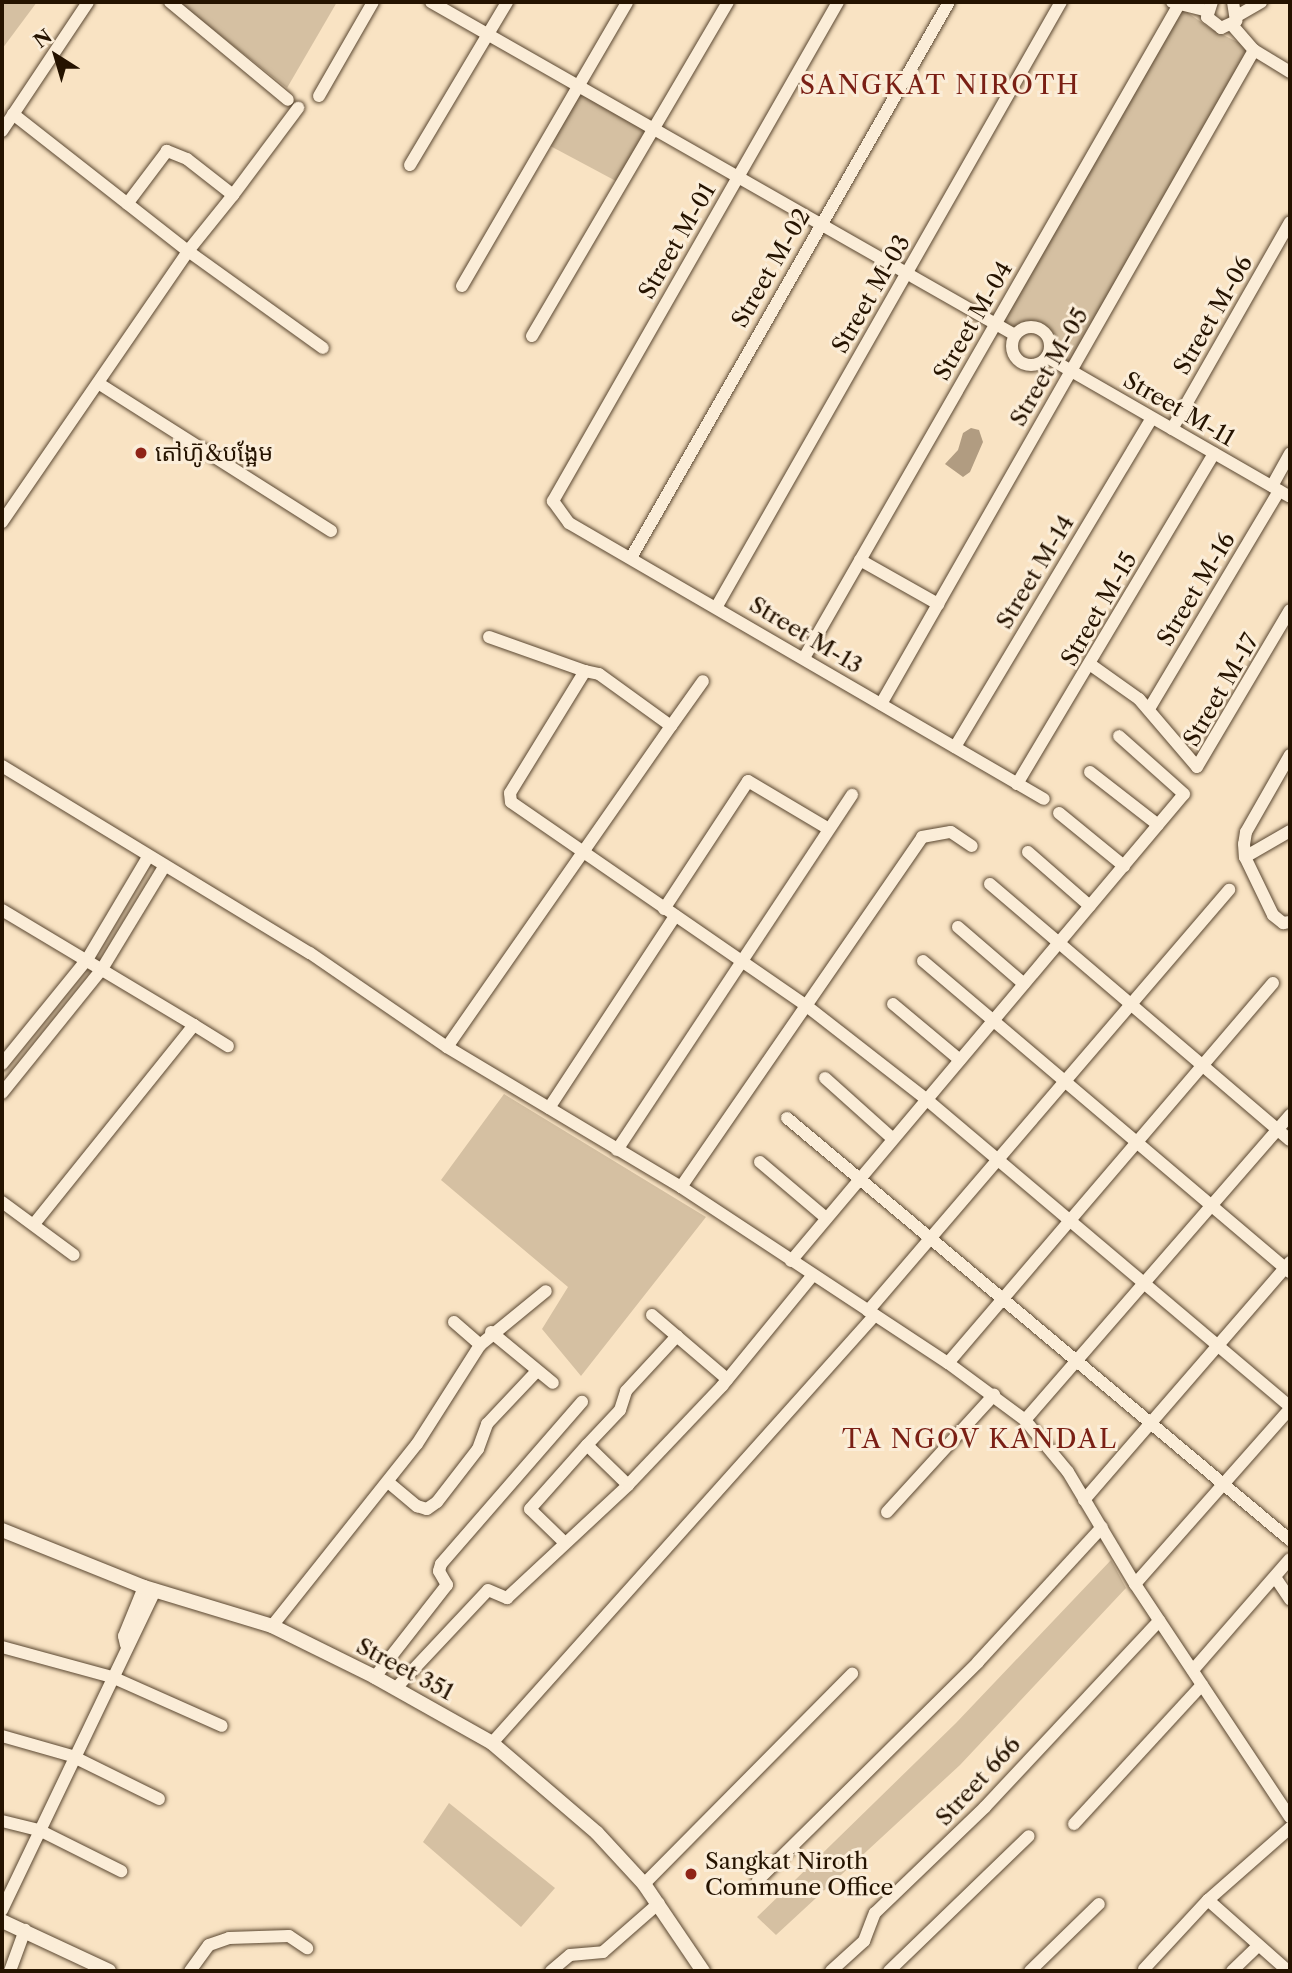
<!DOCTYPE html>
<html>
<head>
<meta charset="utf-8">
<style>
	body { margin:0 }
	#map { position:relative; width:1292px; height:1973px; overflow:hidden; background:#f9e3c3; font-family:"Libre Caslon Text","Noto Sans Khmer",serif }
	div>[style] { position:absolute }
	.green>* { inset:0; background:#d5c0a2; transform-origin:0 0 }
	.water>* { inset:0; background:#b19c81 }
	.roads { filter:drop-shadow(0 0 2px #5a4731) drop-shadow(0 0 2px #5a4731) }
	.minor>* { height:12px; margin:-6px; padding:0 6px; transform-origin:6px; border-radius:6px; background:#fbedd8 }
	.minor>.ring { margin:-6px; padding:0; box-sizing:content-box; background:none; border:12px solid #fbedd8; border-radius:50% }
	.tertiary>* { height:14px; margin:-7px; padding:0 7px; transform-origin:7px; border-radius:7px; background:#fbedd8 }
	.dots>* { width:19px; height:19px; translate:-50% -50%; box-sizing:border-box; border:4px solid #fbedd8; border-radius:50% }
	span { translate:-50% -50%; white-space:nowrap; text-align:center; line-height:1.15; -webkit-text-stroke:6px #fbedd8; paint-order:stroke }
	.street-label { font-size:23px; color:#251300 }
	.poi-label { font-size:23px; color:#251300 }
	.left { translate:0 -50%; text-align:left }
	.quarter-label { font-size:26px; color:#7a1f14; letter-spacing:2px }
	.frame { position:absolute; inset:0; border:4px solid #251300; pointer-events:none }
	.north { position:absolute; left:21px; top:21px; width:70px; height:70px; -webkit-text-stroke:5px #fbedd8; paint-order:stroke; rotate:323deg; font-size:19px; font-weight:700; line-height:28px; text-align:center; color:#251300 }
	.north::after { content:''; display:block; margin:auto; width:24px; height:32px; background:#251300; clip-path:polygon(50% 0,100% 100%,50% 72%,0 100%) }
</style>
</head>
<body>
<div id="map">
	<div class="green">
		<i style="clip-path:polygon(2px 2px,37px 2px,2px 49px)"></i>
		<i style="clip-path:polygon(178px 2px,337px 2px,287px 88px)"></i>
		<i style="clip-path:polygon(1178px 6px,1211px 29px,1254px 50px,1071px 371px,1047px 357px,1050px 342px,1043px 331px,1025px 328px,1015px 335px,995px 324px)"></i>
		<i style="left:578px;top:86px;width:86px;height:66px;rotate:28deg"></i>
		<i style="clip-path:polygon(504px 1094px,706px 1217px,581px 1376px,542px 1329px,568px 1287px,441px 1180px)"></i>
		<i style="clip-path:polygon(1111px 1560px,1126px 1588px,960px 1765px,776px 1935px,757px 1917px,956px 1723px)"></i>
		<i style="clip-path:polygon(449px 1803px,555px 1888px,521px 1927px,423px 1842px)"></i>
	</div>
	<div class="water">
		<i style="clip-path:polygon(971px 428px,979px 430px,983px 442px,970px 472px,963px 477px,945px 464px,958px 450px,963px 433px)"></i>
	</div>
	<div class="roads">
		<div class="minor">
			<i style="left:170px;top:2px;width:153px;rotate:39.7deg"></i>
			<i style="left:431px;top:2px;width:672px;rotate:29.69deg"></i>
			<i style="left:838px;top:2px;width:575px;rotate:119.73deg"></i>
			<i style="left:553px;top:501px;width:27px;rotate:54deg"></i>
			<i style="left:569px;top:523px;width:549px;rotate:30.16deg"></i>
			<i style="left:1172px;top:2px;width:36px;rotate:14deg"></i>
			<i style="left:1212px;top:2px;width:16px;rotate:108deg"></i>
			<i style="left:1207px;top:17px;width:18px;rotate:38deg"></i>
			<i style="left:1221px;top:28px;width:17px;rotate:-25deg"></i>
			<i style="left:1236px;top:21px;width:19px;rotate:-99deg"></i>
			<i style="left:1237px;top:16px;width:28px;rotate:-30deg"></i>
			<i style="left:1232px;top:25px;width:33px;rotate:49deg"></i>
			<i style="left:1254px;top:50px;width:42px;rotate:31.4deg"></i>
			<i style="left:319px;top:96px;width:108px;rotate:-60.1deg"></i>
			<i style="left:13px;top:114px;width:222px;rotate:38.1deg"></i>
			<i style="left:188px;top:251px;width:166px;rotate:35.7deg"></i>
			<i style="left:2px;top:131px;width:155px;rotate:-56.3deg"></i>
			<i style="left:410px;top:165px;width:190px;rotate:-59.2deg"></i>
			<i style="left:233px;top:195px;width:109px;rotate:-53.2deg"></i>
			<i style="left:462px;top:286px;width:328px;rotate:-59.8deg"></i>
			<i class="ring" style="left:1012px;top:327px;width:26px;height:26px"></i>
			<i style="left:532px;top:336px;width:387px;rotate:-59.6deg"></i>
			<i style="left:1047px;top:357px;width:280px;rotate:29.9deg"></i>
			<i style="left:98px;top:383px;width:276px;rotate:32.4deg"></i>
			<i style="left:1172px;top:429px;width:238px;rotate:-60.3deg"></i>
			<i style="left:1272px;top:486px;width:37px;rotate:-61deg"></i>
			<i style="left:2px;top:522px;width:329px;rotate:-55.5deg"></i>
			<i style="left:188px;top:251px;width:72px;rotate:-51.2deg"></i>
			<i style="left:233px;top:195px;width:58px;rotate:-142deg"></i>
			<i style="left:187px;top:159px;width:22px;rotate:-158deg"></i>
			<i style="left:167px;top:151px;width:66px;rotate:127deg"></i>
			<i style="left:632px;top:556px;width:638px;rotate:-60.22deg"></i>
			<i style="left:860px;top:560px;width:90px;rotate:29.4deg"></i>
			<i style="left:717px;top:606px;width:695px;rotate:-60.34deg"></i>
			<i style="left:489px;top:637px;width:102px;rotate:19.5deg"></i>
			<i style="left:585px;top:671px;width:143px;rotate:121.6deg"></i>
			<i style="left:510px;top:793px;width:9px;rotate:84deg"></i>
			<i style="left:511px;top:802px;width:356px;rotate:34.6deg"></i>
			<i style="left:804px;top:1004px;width:155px;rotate:37.9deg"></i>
			<i style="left:926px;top:1099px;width:477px;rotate:40.2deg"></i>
			<i style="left:804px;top:658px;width:752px;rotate:-60.16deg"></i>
			<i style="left:1091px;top:665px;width:59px;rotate:35.3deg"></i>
			<i style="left:1139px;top:699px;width:89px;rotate:49.5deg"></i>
			<i style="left:1197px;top:767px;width:182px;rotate:-59.4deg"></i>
			<i style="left:881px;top:704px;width:753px;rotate:-60.3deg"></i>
			<i style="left:1149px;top:709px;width:254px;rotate:-59.2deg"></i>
			<i style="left:671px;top:726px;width:55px;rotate:-54.6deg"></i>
			<i style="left:955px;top:747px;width:383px;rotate:-59.1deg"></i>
			<i style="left:1290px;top:755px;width:89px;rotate:119.7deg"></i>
			<i style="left:1246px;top:832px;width:12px;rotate:99deg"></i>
			<i style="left:1244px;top:844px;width:13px;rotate:86deg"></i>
			<i style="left:1245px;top:857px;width:64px;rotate:64.2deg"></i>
			<i style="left:1273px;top:915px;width:13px;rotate:39deg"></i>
			<i style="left:1283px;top:923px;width:7px;rotate:-8deg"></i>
			<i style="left:2px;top:766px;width:360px;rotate:31.3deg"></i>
			<i style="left:310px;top:953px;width:166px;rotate:34.5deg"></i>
			<i style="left:447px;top:1047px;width:273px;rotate:30.9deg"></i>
			<i style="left:681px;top:1187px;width:320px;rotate:33.4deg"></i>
			<i style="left:948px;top:1363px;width:96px;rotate:36.5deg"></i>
			<i style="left:1025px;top:1420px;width:67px;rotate:50.4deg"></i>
			<i style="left:1068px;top:1472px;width:131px;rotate:59.1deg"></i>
			<i style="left:1135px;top:1584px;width:280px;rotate:56.4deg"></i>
			<i style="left:1090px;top:772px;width:86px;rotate:37.9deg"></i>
			<i style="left:1017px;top:784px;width:385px;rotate:-59.2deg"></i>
			<i style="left:1059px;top:813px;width:84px;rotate:39.2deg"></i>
			<i style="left:1028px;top:852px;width:82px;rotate:41.1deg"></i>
			<i style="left:1245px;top:857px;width:52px;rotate:-30deg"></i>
			<i style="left:990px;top:884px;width:394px;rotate:40.5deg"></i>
			<i style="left:664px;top:909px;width:153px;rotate:-56.7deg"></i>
			<i style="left:748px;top:781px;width:92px;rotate:30.7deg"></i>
			<i style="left:2px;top:910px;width:224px;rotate:30.9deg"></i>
			<i style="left:194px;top:1025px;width:255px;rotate:128.8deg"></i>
			<i style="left:958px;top:927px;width:87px;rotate:40.8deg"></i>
			<i style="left:923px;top:961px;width:481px;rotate:40.3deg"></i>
			<i style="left:893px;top:1004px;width:87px;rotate:39.9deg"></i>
			<i style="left:194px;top:1025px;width:40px;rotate:32deg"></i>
			<i style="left:447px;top:1047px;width:391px;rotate:-55.1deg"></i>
			<i style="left:671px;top:726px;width:89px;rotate:-144.2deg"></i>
			<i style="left:599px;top:674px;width:14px;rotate:-168deg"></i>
			<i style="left:2px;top:1064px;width:136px;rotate:-50.9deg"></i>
			<i style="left:88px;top:958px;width:117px;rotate:-59.3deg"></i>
			<i style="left:825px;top:1078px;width:91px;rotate:41.9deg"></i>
			<i style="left:2px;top:1093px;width:159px;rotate:-51.1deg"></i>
			<i style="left:102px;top:969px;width:119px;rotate:-58.7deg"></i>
			<i style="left:549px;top:1108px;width:230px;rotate:-56.7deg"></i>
			<i style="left:787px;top:1118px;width:657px;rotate:40deg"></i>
			<i style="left:617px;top:1150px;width:426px;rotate:-56.5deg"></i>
			<i style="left:760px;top:1162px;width:87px;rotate:40.3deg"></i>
			<i style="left:681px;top:1187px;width:425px;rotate:-55.4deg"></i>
			<i style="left:922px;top:837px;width:29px;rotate:-10deg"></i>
			<i style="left:951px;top:832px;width:25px;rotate:34deg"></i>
			<i style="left:2px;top:1202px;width:89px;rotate:36.4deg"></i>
			<i style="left:791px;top:1261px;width:610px;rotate:-49.92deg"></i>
			<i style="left:1184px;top:794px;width:87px;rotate:-138.3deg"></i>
			<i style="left:868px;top:1311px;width:555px;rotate:-49.39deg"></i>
			<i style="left:652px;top:1315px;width:99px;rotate:40.5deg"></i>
			<i style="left:454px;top:1322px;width:35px;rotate:41deg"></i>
			<i style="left:491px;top:1332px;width:80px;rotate:39.4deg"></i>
			<i style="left:948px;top:1363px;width:500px;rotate:-49.46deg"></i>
			<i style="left:1025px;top:1420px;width:404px;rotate:-49deg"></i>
			<i style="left:388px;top:1482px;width:38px;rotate:40deg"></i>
			<i style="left:417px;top:1506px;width:10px;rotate:17deg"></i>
			<i style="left:427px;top:1509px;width:12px;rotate:-35deg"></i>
			<i style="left:437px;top:1502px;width:67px;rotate:-52.3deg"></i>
			<i style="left:478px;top:1449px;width:27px;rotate:-70deg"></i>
			<i style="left:487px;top:1424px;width:71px;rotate:-46.7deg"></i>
			<i style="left:628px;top:1485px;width:57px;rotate:-135.7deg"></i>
			<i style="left:587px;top:1445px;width:48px;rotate:-46.7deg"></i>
			<i style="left:620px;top:1410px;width:20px;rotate:-72deg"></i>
			<i style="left:626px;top:1391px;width:75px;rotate:-47.2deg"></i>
			<i style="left:1084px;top:1500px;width:315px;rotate:-49.1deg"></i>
			<i style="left:887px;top:1512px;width:159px;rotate:-47.6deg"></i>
			<i style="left:564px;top:1542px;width:47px;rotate:-135.9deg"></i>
			<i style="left:530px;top:1509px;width:86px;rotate:-48.3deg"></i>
			<i style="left:1275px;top:1577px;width:27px;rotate:56deg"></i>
			<i style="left:1135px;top:1584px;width:234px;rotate:-48.5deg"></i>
			<i style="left:272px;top:1626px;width:233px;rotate:-51.5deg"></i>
			<i style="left:417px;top:1444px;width:117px;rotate:-57.5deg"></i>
			<i style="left:480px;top:1345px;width:85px;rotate:-39.3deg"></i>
			<i style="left:126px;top:1645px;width:9px;rotate:-103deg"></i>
			<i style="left:124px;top:1636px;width:53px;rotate:-67.8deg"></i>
			<i style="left:2px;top:1647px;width:114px;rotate:15.3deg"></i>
			<i style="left:112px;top:1677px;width:120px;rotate:24deg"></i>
			<i style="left:1193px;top:1670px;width:147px;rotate:-48.9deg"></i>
			<i style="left:375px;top:1677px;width:117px;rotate:-52deg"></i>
			<i style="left:447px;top:1585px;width:16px;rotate:-120deg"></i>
			<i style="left:439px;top:1571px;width:7px;rotate:-74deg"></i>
			<i style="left:441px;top:1564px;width:215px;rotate:-49deg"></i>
			<i style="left:396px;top:1688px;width:134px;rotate:-46.8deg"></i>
			<i style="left:488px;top:1590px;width:21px;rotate:23deg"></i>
			<i style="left:507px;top:1598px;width:166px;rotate:-43deg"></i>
			<i style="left:628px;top:1485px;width:137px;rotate:-46.5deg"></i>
			<i style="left:722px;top:1386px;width:142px;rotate:-50.7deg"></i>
			<i style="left:2px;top:1736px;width:73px;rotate:15.9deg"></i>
			<i style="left:72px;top:1756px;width:97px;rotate:26.3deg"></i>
			<i style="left:492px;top:1743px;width:574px;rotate:-48.18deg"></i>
			<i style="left:2px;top:1821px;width:38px;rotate:14deg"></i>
			<i style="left:39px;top:1830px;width:92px;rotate:26.6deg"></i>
			<i style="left:1074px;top:1824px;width:189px;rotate:-47.4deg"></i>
			<i style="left:758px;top:1880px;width:310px;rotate:-44.7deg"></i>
			<i style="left:978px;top:1662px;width:183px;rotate:-47.4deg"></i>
			<i style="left:644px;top:1884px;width:296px;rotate:-45.3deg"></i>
			<i style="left:1208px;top:1900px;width:107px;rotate:41.6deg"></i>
			<i style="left:2px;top:1910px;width:355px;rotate:-64.4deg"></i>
			<i style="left:1144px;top:1969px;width:94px;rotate:-47.2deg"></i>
			<i style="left:1208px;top:1900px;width:109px;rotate:-41.3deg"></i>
			<i style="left:10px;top:1971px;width:44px;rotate:-69.9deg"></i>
			<i style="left:190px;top:1971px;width:32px;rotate:-54deg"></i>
			<i style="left:209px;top:1945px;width:21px;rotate:-19deg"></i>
			<i style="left:229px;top:1938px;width:60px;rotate:-1.9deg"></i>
			<i style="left:289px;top:1936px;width:22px;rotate:34deg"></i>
			<i style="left:551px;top:1971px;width:25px;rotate:-40deg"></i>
			<i style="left:570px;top:1955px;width:33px;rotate:-5deg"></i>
			<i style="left:603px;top:1952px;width:74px;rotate:-41.2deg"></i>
			<i style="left:831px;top:1971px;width:45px;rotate:-42.3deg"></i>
			<i style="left:864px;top:1941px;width:30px;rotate:-69deg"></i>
			<i style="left:875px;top:1913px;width:153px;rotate:-43.9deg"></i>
			<i style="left:985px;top:1807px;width:255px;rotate:-46.9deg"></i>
			<i style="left:889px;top:1971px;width:194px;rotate:-44deg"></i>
			<i style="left:1030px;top:1971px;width:96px;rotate:-44.2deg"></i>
			<i style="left:1232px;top:1971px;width:36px;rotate:-44deg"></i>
		</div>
		<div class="tertiary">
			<i style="left:2px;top:1530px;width:153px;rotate:21.9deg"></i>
			<i style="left:144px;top:1587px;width:134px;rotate:16.9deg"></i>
			<i style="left:272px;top:1626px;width:115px;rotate:26.3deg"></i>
			<i style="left:375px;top:1677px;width:134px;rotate:29.4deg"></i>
			<i style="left:492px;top:1743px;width:138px;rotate:40.6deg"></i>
			<i style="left:597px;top:1833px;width:69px;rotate:47.3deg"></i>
			<i style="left:644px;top:1884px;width:105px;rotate:55.9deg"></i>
			<i style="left:2px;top:1921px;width:118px;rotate:25deg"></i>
		</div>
	</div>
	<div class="dots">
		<i style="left:141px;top:453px;background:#8f2418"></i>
		<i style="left:691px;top:1874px;background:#8f2418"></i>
	</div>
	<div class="street-label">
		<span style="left:677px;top:241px;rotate:-60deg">Street M-01</span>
		<span style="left:771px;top:268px;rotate:-60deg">Street M-02</span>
		<span style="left:871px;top:294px;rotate:-60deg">Street M-03</span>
		<span style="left:1213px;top:315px;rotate:-60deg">Street M-06</span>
		<span style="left:973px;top:321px;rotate:-60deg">Street M-04</span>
		<span style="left:1049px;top:367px;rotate:-60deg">Street M-05</span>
		<span style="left:1179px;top:409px;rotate:30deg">Street M-11</span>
		<span style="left:1035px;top:572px;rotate:-59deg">Street M-14</span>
		<span style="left:1196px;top:589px;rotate:-59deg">Street M-16</span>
		<span style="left:1099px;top:609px;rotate:-60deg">Street M-15</span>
		<span style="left:806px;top:635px;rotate:31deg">Street M-13</span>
		<span style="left:1221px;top:690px;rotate:-60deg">Street M-17</span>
		<span style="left:405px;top:1669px;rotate:28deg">Street 351</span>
		<span style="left:978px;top:1781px;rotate:-47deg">Street 666</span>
	</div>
	<div class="poi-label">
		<span class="left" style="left:155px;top:453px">តៅហ៊ូ&amp;បង្អែម</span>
		<span class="left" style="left:705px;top:1874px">Sangkat Niroth<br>Commune Office</span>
	</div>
	<div class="quarter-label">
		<span style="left:940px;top:86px">SANGKAT NIROTH</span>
		<span style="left:980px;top:1440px">TA NGOV KANDAL</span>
	</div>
	<div class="frame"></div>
	<div class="north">N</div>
</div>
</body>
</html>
